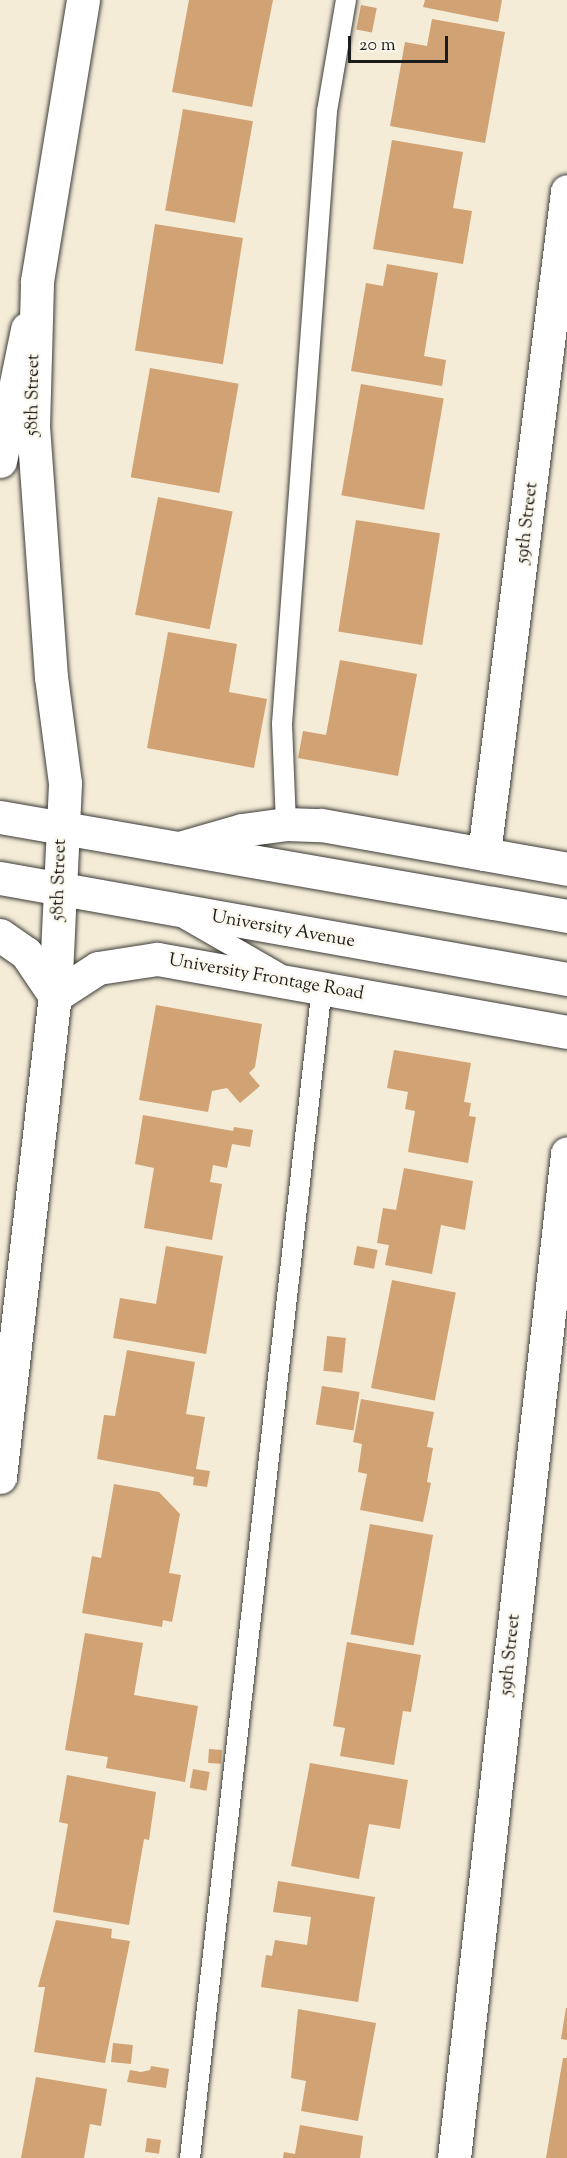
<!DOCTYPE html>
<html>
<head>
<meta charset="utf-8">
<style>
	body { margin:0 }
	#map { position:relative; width:567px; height:2158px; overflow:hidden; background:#f4ecd7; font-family:"Sorts Mill Goudy",serif }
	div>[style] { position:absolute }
	.building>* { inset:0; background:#d1a273; transform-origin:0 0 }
	.roads { filter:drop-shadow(0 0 2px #3c3b38) drop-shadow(0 0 2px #3c3b38) }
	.lane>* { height:20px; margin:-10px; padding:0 10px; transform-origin:10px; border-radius:10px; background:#fff }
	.street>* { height:33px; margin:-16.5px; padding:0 16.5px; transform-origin:16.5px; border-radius:16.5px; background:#fff }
	.secondary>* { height:33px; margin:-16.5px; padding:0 16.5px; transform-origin:16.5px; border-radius:16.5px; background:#fff }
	span { translate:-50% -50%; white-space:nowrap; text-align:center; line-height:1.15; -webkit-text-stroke:4.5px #fbf7ec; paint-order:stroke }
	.street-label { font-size:18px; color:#1c1c1c }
	.scale { position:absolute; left:348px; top:36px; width:100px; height:27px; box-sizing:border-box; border:3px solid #1c1c1c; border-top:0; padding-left:8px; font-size:18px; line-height:21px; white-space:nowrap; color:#1c1c1c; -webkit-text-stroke:4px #fbf7ec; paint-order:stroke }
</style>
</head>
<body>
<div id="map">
	<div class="building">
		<i style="clip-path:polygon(189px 0,273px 0,252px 107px,172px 92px)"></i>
		<i style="clip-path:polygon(425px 0,502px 0,498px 22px,423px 7px)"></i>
		<i style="left:361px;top:5px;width:16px;height:25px;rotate:11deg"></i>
		<i style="clip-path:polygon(432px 19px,505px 32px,485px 143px,390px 126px,405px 42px,427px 46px)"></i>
		<i style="left:183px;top:109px;width:71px;height:103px;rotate:10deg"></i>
		<i style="clip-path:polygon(392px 140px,463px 152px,453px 208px,472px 211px,463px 264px,373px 249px)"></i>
		<i style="left:155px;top:224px;width:89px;height:128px;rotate:9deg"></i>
		<i style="clip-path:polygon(387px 264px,438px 273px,424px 356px,446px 360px,442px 386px,351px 371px,366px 283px,383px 286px)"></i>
		<i style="left:150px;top:368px;width:90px;height:111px;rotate:10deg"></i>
		<i style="left:361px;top:384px;width:84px;height:113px;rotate:10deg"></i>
		<i style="left:158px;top:497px;width:76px;height:120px;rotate:11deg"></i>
		<i style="left:356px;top:520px;width:85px;height:113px;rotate:9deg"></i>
		<i style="clip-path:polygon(168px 632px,237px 644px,229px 692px,267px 699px,254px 768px,147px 748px)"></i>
		<i style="clip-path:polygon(340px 660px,417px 674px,398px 776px,298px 758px,303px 731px,326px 735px)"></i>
		<i style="clip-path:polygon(156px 1005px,262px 1024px,255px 1067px,249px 1073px,260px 1086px,240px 1103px,227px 1088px,212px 1091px,208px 1112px,139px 1100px)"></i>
		<i style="clip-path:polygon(394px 1050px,471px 1063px,464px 1102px,471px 1103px,469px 1116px,476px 1117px,468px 1163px,408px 1152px,415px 1111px,405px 1109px,408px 1092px,387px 1088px)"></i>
		<i style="clip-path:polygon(143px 1115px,233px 1131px,234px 1127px,253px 1130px,250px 1147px,232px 1144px,227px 1168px,213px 1165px,210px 1182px,222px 1184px,212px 1240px,144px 1228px,154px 1168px,135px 1164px)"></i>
		<i style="clip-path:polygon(404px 1168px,473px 1181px,465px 1230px,441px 1225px,432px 1274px,385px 1265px,389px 1245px,377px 1243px,383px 1208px,396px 1210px)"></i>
		<i style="clip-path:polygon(166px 1246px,223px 1256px,206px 1354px,113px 1338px,120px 1298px,156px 1304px)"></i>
		<i style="left:357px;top:1246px;width:21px;height:19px;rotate:11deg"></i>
		<i style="left:392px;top:1280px;width:65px;height:110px;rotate:11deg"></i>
		<i style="left:327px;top:1336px;width:19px;height:35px;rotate:6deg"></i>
		<i style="clip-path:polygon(127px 1350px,195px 1362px,186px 1414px,205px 1417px,196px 1469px,210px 1471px,207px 1487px,193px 1485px,194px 1477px,97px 1459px,104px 1415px,115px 1416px)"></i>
		<i style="left:322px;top:1386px;width:38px;height:39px;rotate:9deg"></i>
		<i style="clip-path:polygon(361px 1399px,434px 1412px,427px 1447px,433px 1448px,427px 1482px,431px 1483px,423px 1522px,360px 1510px,367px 1474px,358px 1472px,362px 1444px,353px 1442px)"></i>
		<i style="clip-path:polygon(114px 1484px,159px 1492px,180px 1514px,169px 1573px,181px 1575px,172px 1622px,163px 1620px,162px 1627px,82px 1613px,92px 1556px,101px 1558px)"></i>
		<i style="left:370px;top:1524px;width:64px;height:112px;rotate:10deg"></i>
		<i style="clip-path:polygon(85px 1633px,143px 1643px,134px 1695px,198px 1706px,185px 1782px,106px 1768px,108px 1757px,65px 1750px)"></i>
		<i style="clip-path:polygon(347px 1642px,421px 1655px,411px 1712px,403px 1711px,394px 1765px,340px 1756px,345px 1728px,333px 1726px)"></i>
		<i style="left:209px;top:1749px;width:13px;height:14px;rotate:4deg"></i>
		<i style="clip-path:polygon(310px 1763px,408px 1780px,400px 1829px,369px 1824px,359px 1879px,291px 1866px)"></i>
		<i style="left:193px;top:1769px;width:17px;height:19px;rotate:10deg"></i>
		<i style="clip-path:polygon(67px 1775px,156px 1792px,149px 1840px,144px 1839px,129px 1925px,53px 1912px,68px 1824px,59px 1822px)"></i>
		<i style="clip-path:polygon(278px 1881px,375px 1897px,358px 2002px,261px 1987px,266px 1955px,272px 1956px,275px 1940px,307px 1945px,311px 1917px,273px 1912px)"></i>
		<i style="clip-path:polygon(56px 1920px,112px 1929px,111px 1938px,130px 1941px,105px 2063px,34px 2052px,45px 1987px,38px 1987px)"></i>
		<i style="clip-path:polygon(566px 2008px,567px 2008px,567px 2040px,561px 2039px)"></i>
		<i style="clip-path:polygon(298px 2009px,376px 2023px,358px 2121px,301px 2111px,306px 2081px,291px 2078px)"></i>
		<i style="left:113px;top:2043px;width:20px;height:19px;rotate:6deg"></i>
		<i style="clip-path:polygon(563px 2058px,567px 2058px,567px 2158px,546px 2158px)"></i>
		<i style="clip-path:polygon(151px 2066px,169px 2069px,166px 2088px,127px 2082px,130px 2070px,141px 2072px,150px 2070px)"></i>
		<i style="clip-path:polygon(36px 2077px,107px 2089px,101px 2126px,90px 2124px,84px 2158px,21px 2158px)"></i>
		<i style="clip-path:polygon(300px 2125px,363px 2136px,360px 2158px,283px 2158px,284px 2152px,295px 2154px)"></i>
		<i style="left:147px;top:2138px;width:14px;height:14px;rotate:8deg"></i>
	</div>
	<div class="roads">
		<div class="lane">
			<i style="left:286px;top:824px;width:100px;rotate:-92.3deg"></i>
			<i style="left:282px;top:724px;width:615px;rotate:-85.8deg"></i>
			<i style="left:327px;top:111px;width:113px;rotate:-80.3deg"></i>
			<i style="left:185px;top:919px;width:108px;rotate:29.9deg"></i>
			<i style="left:190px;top:2158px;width:1178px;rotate:-83.57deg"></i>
		</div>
		<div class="street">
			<i style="left:0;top:461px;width:135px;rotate:-78.4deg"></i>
			<i style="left:179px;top:848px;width:66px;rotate:-15.9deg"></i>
			<i style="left:242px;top:830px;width:44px;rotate:-7.8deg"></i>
			<i style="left:286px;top:824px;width:35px;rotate:2deg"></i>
			<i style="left:321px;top:825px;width:250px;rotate:10.1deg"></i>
			<i style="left:484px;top:854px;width:668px;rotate:-82.86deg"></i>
			<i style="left:0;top:935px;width:32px;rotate:35deg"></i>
			<i style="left:26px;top:953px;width:52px;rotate:56deg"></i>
			<i style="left:55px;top:996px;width:51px;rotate:-33.1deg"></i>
			<i style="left:98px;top:968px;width:60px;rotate:-8.7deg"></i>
			<i style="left:157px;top:959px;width:416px;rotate:10.1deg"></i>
			<i style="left:454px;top:2158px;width:1011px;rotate:-83.58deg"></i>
		</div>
		<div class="secondary">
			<i style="left:0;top:817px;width:576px;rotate:9.9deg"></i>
			<i style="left:0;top:878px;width:576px;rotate:10.1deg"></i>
			<i style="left:0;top:1477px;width:484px;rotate:-83.5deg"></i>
			<i style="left:55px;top:996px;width:213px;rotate:-87.3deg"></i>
			<i style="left:65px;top:783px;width:107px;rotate:-97.5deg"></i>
			<i style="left:51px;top:677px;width:251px;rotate:-94.1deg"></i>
			<i style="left:33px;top:427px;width:146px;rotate:-88.4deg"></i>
			<i style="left:37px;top:281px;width:285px;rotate:-80.7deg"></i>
		</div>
	</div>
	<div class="street-label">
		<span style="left:34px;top:395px;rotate:-89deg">58th Street</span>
		<span style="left:528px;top:523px;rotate:-83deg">59th Street</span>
		<span style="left:60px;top:880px;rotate:-88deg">58th Street</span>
		<span style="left:283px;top:930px;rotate:10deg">University Avenue</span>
		<span style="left:266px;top:978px;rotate:10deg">University Frontage Road</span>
		<span style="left:511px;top:1655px;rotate:-84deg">59th Street</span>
	</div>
	<div class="scale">20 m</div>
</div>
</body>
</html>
